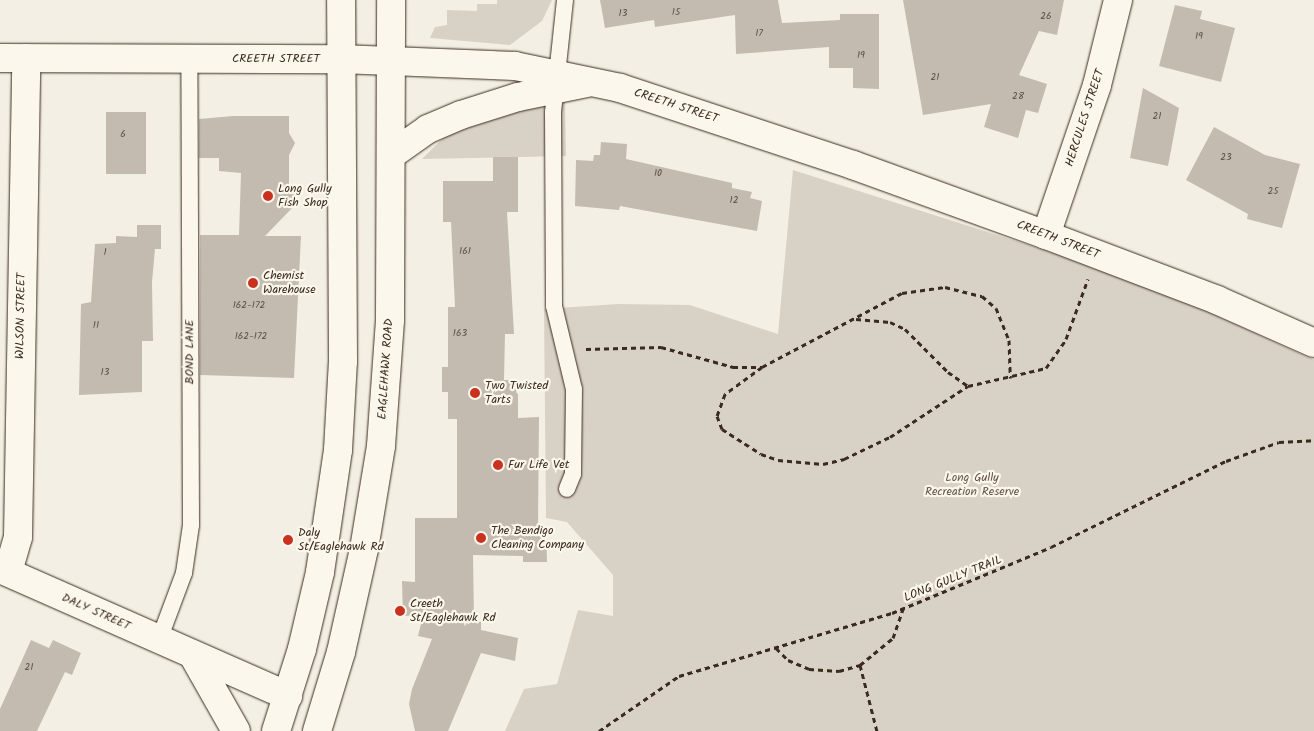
<!DOCTYPE html>
<html>
<head>
<meta charset="utf-8">
<style>
	body { margin:0 }
	#map { position:relative; width:1314px; height:731px; overflow:hidden; background:#f3efe4; font-family:Kalam,sans-serif }
	div>[style] { position:absolute }
	.green>* { inset:0; background:#d8d1c6 }
	.building>* { inset:0; background:#c3bbb0; transform-origin:0 0 }
	.path>* { height:3px; margin-top:-1.5px; transform-origin:0; background:repeating-linear-gradient(90deg,#3b2a1e 0 5px,transparent 0 9px) }
	.roads { filter:drop-shadow(0 0 1px #3b2a1e) drop-shadow(0 0 1px #3b2a1e) }
	.service>* { height:16px; margin:-8px; padding:0 8px; transform-origin:8px; border-radius:8px; background:#fbf7ec }
	.minor>* { height:28px; margin:-14px; padding:0 14px; transform-origin:14px; border-radius:14px; background:#fbf7ec }
	.tertiary>* { height:28px; margin:-14px; padding:0 14px; transform-origin:14px; border-radius:14px; background:#fbf7ec }
	.secondary>* { height:28px; margin:-14px; padding:0 14px; transform-origin:14px; border-radius:14px; background:#fbf7ec }
	.primary>* { height:28px; margin:-14px; padding:0 14px; transform-origin:14px; border-radius:14px; background:#fbf7ec }
	.dots>* { width:14px; height:14px; translate:-50% -50%; box-sizing:border-box; border:2px solid #fbf7ec; border-radius:50% }
	span { translate:-50% -50%; white-space:nowrap; text-align:center; line-height:1.15; -webkit-text-stroke:4.5px #fbf7ec; paint-order:stroke }
	.number-label { font-size:10px; color:#5d4e42 }
	.number-label span { -webkit-text-stroke-width:0 }
	.street-label { font-size:12px; color:#3b2a1e }
	.poi-label { font-size:12px; color:#3b2a1e }
	.left { translate:0 -50%; text-align:left }
	.park-label { font-size:12px; color:#625448 }
</style>
</head>
<body>
<div id="map">
	<div class="green">
		<i style="clip-path:polygon(497px 0,552px 0,542px 21px,510px 45px,430px 38px,435px 27px,447px 25px,447px 10px,477px 11px,477px 4px,497px 4px)"></i>
		<i style="clip-path:polygon(565px 101px,566px 156px,422px 159px,449px 132px,493px 115px)"></i>
		<i style="clip-path:polygon(793px 170px,1060px 255px,1191px 304px,1314px 360px,1314px 731px,505px 731px,524px 689px,557px 684px,578px 610px,613px 616px,613px 575px,567px 522px,546px 518px,544px 309px,618px 304px,690px 305px,778px 334px)"></i>
	</div>
	<div class="building">
		<i style="clip-path:polygon(600px 0,778px 0,782px 23px,840px 20px,840px 14px,879px 14px,879px 89px,853px 88px,853px 68px,829px 68px,829px 47px,736px 54px,735px 15px,655px 27px,654px 20px,605px 28px)"></i>
		<i style="clip-path:polygon(903px 0,1064px 0,1057px 35px,1039px 31px,1019px 75px,1047px 84px,1038px 113px,1026px 110px,1018px 138px,984px 127px,991px 104px,923px 115px)"></i>
		<i style="clip-path:polygon(1175px 5px,1202px 11px,1200px 19px,1235px 28px,1221px 82px,1159px 66px)"></i>
		<i style="clip-path:polygon(1143px 88px,1179px 108px,1168px 166px,1130px 158px)"></i>
		<i style="left:106px;top:112px;width:40px;height:62px"></i>
		<i style="clip-path:polygon(233px 116px,289px 116px,289px 133px,295px 143px,289px 155px,289px 186px,296px 187px,296px 204px,265px 236px,301px 236px,294px 378px,200px 375px,200px 235px,239px 235px,241px 173px,219px 171px,219px 158px,199px 158px,199px 119px)"></i>
		<i style="clip-path:polygon(1214px 127px,1265px 155px,1300px 164px,1282px 228px,1247px 219px,1248px 214px,1186px 180px)"></i>
		<i style="clip-path:polygon(601px 142px,627px 144px,626px 159px,732px 183px,732px 188px,752px 192px,750px 198px,762px 201px,757px 231px,620px 206px,619px 210px,575px 206px,576px 160px,593px 161px,594px 155px,600px 155px)"></i>
		<i style="clip-path:polygon(493px 157px,518px 157px,518px 212px,507px 212px,514px 334px,505px 334px,504px 380px,518px 380px,518px 418px,539px 417px,538px 527px,546px 528px,547px 562px,523px 562px,523px 556px,473px 555px,474px 620px,481px 622px,481px 630px,518px 638px,515px 661px,481px 653px,448px 731px,415px 731px,409px 704px,412px 689px,432px 639px,418px 636px,423px 615px,403px 616px,402px 581px,415px 582px,415px 518px,457px 518px,457px 419px,448px 419px,448px 392px,442px 392px,442px 367px,448px 367px,448px 307px,455px 307px,451px 222px,443px 222px,443px 181px,493px 181px)"></i>
		<i style="clip-path:polygon(137px 225px,161px 225px,161px 249px,155px 249px,152px 282px,153px 341px,142px 341px,142px 392px,79px 395px,81px 304px,91px 302px,95px 244px,116px 243px,116px 236px,137px 237px)"></i>
		<i style="clip-path:polygon(31px 640px,49px 648px,53px 640px,81px 653px,72px 675px,65px 672px,37px 731px,0 731px,0 709px)"></i>
	</div>
	<div class="path">
		<i style="left:856px;top:319px;width:34px;rotate:5deg"></i>
		<i style="left:890px;top:322px;width:17px;rotate:25deg"></i>
		<i style="left:905px;top:329px;width:61px;rotate:45deg"></i>
		<i style="left:948px;top:372px;width:24px;rotate:35deg"></i>
		<i style="left:586px;top:349px;width:75px;rotate:-1.5deg"></i>
		<i style="left:661px;top:347px;width:75px;rotate:15.5deg"></i>
		<i style="left:733px;top:367px;width:29px"></i>
		<i style="left:762px;top:367px;width:158px;rotate:-27.9deg"></i>
		<i style="left:902px;top:293px;width:43px;rotate:-7.9deg"></i>
		<i style="left:945px;top:287px;width:38px;rotate:14deg"></i>
		<i style="left:982px;top:296px;width:18px;rotate:41deg"></i>
		<i style="left:996px;top:308px;width:35px;rotate:68deg"></i>
		<i style="left:1009px;top:340px;width:38px;rotate:88deg"></i>
		<i style="left:762px;top:367px;width:46px;rotate:143.9deg"></i>
		<i style="left:725px;top:394px;width:23px;rotate:110deg"></i>
		<i style="left:717px;top:416px;width:14px;rotate:69deg"></i>
		<i style="left:722px;top:429px;width:46px;rotate:32.7deg"></i>
		<i style="left:761px;top:454px;width:18px;rotate:19deg"></i>
		<i style="left:778px;top:460px;width:45px;rotate:5.1deg"></i>
		<i style="left:823px;top:464px;width:22px;rotate:-13deg"></i>
		<i style="left:844px;top:459px;width:51px;rotate:-25.6deg"></i>
		<i style="left:890px;top:437px;width:93px;rotate:-33.2deg"></i>
		<i style="left:968px;top:386px;width:80px;rotate:-13deg"></i>
		<i style="left:1046px;top:368px;width:35px;rotate:-55deg"></i>
		<i style="left:1066px;top:339px;width:64px;rotate:-69.9deg"></i>
		<i style="left:776px;top:648px;width:17px;rotate:45deg"></i>
		<i style="left:788px;top:660px;width:23px;rotate:23deg"></i>
		<i style="left:809px;top:669px;width:30px;rotate:4deg"></i>
		<i style="left:839px;top:671px;width:22px;rotate:-16deg"></i>
		<i style="left:860px;top:665px;width:43px;rotate:-39.3deg"></i>
		<i style="left:893px;top:638px;width:31px;rotate:-71deg"></i>
		<i style="left:860px;top:665px;width:68px;rotate:75.6deg"></i>
		<i style="left:599px;top:731px;width:97px;rotate:-34.5deg"></i>
		<i style="left:679px;top:676px;width:222px;rotate:-16.5deg"></i>
		<i style="left:892px;top:613px;width:172px;rotate:-22.5deg"></i>
		<i style="left:1051px;top:547px;width:195px;rotate:-26.2deg"></i>
		<i style="left:1226px;top:461px;width:56px;rotate:-19.7deg"></i>
		<i style="left:1279px;top:442px;width:35px;rotate:-3deg"></i>
	</div>
	<div class="roads">
		<div class="service">
			<i style="left:565px;top:0;width:113px;rotate:96.1deg"></i>
			<i style="left:553px;top:112px;width:194px;rotate:89.7deg"></i>
			<i style="left:554px;top:306px;width:85px;rotate:76.5deg"></i>
			<i style="left:574px;top:389px;width:85px;rotate:90.7deg"></i>
			<i style="left:573px;top:474px;width:16px;rotate:112deg"></i>
			<i style="left:159px;top:640px;width:72px;rotate:-69.5deg"></i>
			<i style="left:184px;top:573px;width:49px;rotate:-81.7deg"></i>
			<i style="left:191px;top:525px;width:467px;rotate:-90.2deg"></i>
		</div>
		<div class="minor">
			<i style="left:1046px;top:235px;width:158px;rotate:-71.2deg"></i>
			<i style="left:1097px;top:85px;width:88px;rotate:-76.1deg"></i>
			<i style="left:0;top:569px;width:315px;rotate:23.8deg"></i>
			<i style="left:8px;top:572px;width:36px;rotate:-74deg"></i>
			<i style="left:18px;top:537px;width:479px;rotate:-89deg"></i>
			<i style="left:193px;top:655px;width:87px;rotate:60.5deg"></i>
		</div>
		<div class="tertiary">
			<i style="left:0;top:58px;width:340px;rotate:0.2deg"></i>
		</div>
		<div class="secondary">
			<i style="left:391px;top:61px;width:124px;rotate:2.3deg"></i>
			<i style="left:515px;top:66px;width:107px;rotate:11.8deg"></i>
			<i style="left:620px;top:88px;width:245px;rotate:18.3deg"></i>
			<i style="left:853px;top:165px;width:205px;rotate:19.9deg"></i>
			<i style="left:1046px;top:235px;width:183px;rotate:20.8deg"></i>
			<i style="left:1217px;top:300px;width:106px;rotate:23.9deg"></i>
			<i style="left:391px;top:155px;width:45px;rotate:-35.1deg"></i>
			<i style="left:428px;top:129px;width:36px;rotate:-23deg"></i>
			<i style="left:461px;top:115px;width:60px;rotate:-17.5deg"></i>
			<i style="left:518px;top:97px;width:70px;rotate:-11.5deg"></i>
		</div>
		<div class="primary">
			<i style="left:340px;top:59px;width:51px;rotate:2.2deg"></i>
			<i style="left:276px;top:731px;width:86px;rotate:-72.4deg"></i>
			<i style="left:302px;top:649px;width:79px;rotate:-76.8deg"></i>
			<i style="left:320px;top:572px;width:123px;rotate:-81.6deg"></i>
			<i style="left:338px;top:450px;width:89px;rotate:-86.8deg"></i>
			<i style="left:343px;top:361px;width:361px;rotate:-90.3deg"></i>
			<i style="left:317px;top:731px;width:83px;rotate:-73.1deg"></i>
			<i style="left:341px;top:652px;width:106px;rotate:-77.4deg"></i>
			<i style="left:364px;top:549px;width:104px;rotate:-80.6deg"></i>
			<i style="left:381px;top:446px;width:126px;rotate:-85.9deg"></i>
			<i style="left:390px;top:320px;width:320px;rotate:-89.8deg"></i>
		</div>
	</div>
	<div class="dots">
		<i style="left:268px;top:196px;background:#c8321e"></i>
		<i style="left:253px;top:283px;background:#c8321e"></i>
		<i style="left:475px;top:393px;background:#c8321e"></i>
		<i style="left:498px;top:465px;background:#c8321e"></i>
		<i style="left:481px;top:538px;background:#c8321e"></i>
		<i style="left:288px;top:540px;background:#c8321e"></i>
		<i style="left:400px;top:611px;background:#c8321e"></i>
	</div>
	<div class="number-label">
		<span style="left:676px;top:13px">15</span>
		<span style="left:623px;top:14px">13</span>
		<span style="left:1046px;top:17px">26</span>
		<span style="left:759px;top:34px">17</span>
		<span style="left:1199px;top:37px">19</span>
		<span style="left:861px;top:56px">19</span>
		<span style="left:935px;top:78px">21</span>
		<span style="left:1018px;top:97px">28</span>
		<span style="left:1157px;top:117px">21</span>
		<span style="left:123px;top:135px">6</span>
		<span style="left:1226px;top:158px">23</span>
		<span style="left:658px;top:174px">10</span>
		<span style="left:1273px;top:192px">25</span>
		<span style="left:734px;top:201px">12</span>
		<span style="left:465px;top:252px">161</span>
		<span style="left:105px;top:253px">1</span>
		<span style="left:249px;top:306px">162-172</span>
		<span style="left:96px;top:326px">11</span>
		<span style="left:460px;top:334px">163</span>
		<span style="left:251px;top:337px">162-172</span>
		<span style="left:105px;top:373px">13</span>
		<span style="left:29px;top:668px">21</span>
	</div>
	<div class="street-label">
		<span style="left:276px;top:59px">CREETH STREET</span>
		<span style="left:676px;top:106px;rotate:18deg">CREETH STREET</span>
		<span style="left:1085px;top:118px;rotate:-72deg">HERCULES STREET</span>
		<span style="left:1058px;top:240px;rotate:21deg">CREETH STREET</span>
		<span style="left:21px;top:316px;rotate:-89deg">WILSON STREET</span>
		<span style="left:190px;top:352px;rotate:-90deg">BOND LANE</span>
		<span style="left:386px;top:369px;rotate:-86deg">EAGLEHAWK ROAD</span>
		<span style="left:953px;top:579px;rotate:-22deg">LONG GULLY TRAIL</span>
		<span style="left:96px;top:612px;rotate:24deg">DALY STREET</span>
	</div>
	<div class="poi-label">
		<span class="left" style="left:278px;top:196px">Long Gully<br>Fish Shop</span>
		<span class="left" style="left:263px;top:283px">Chemist<br>Warehouse</span>
		<span class="left" style="left:485px;top:393px">Two Twisted<br>Tarts</span>
		<span class="left" style="left:508px;top:465px">Fur Life Vet</span>
		<span class="left" style="left:491px;top:538px">The Bendigo<br>Cleaning Company</span>
		<span class="left" style="left:298px;top:540px">Daly<br>St/Eaglehawk Rd</span>
		<span class="left" style="left:410px;top:611px">Creeth<br>St/Eaglehawk Rd</span>
	</div>
	<div class="park-label">
		<span style="left:972px;top:485px">Long Gully<br>Recreation Reserve</span>
	</div>
</div>
</body>
</html>
